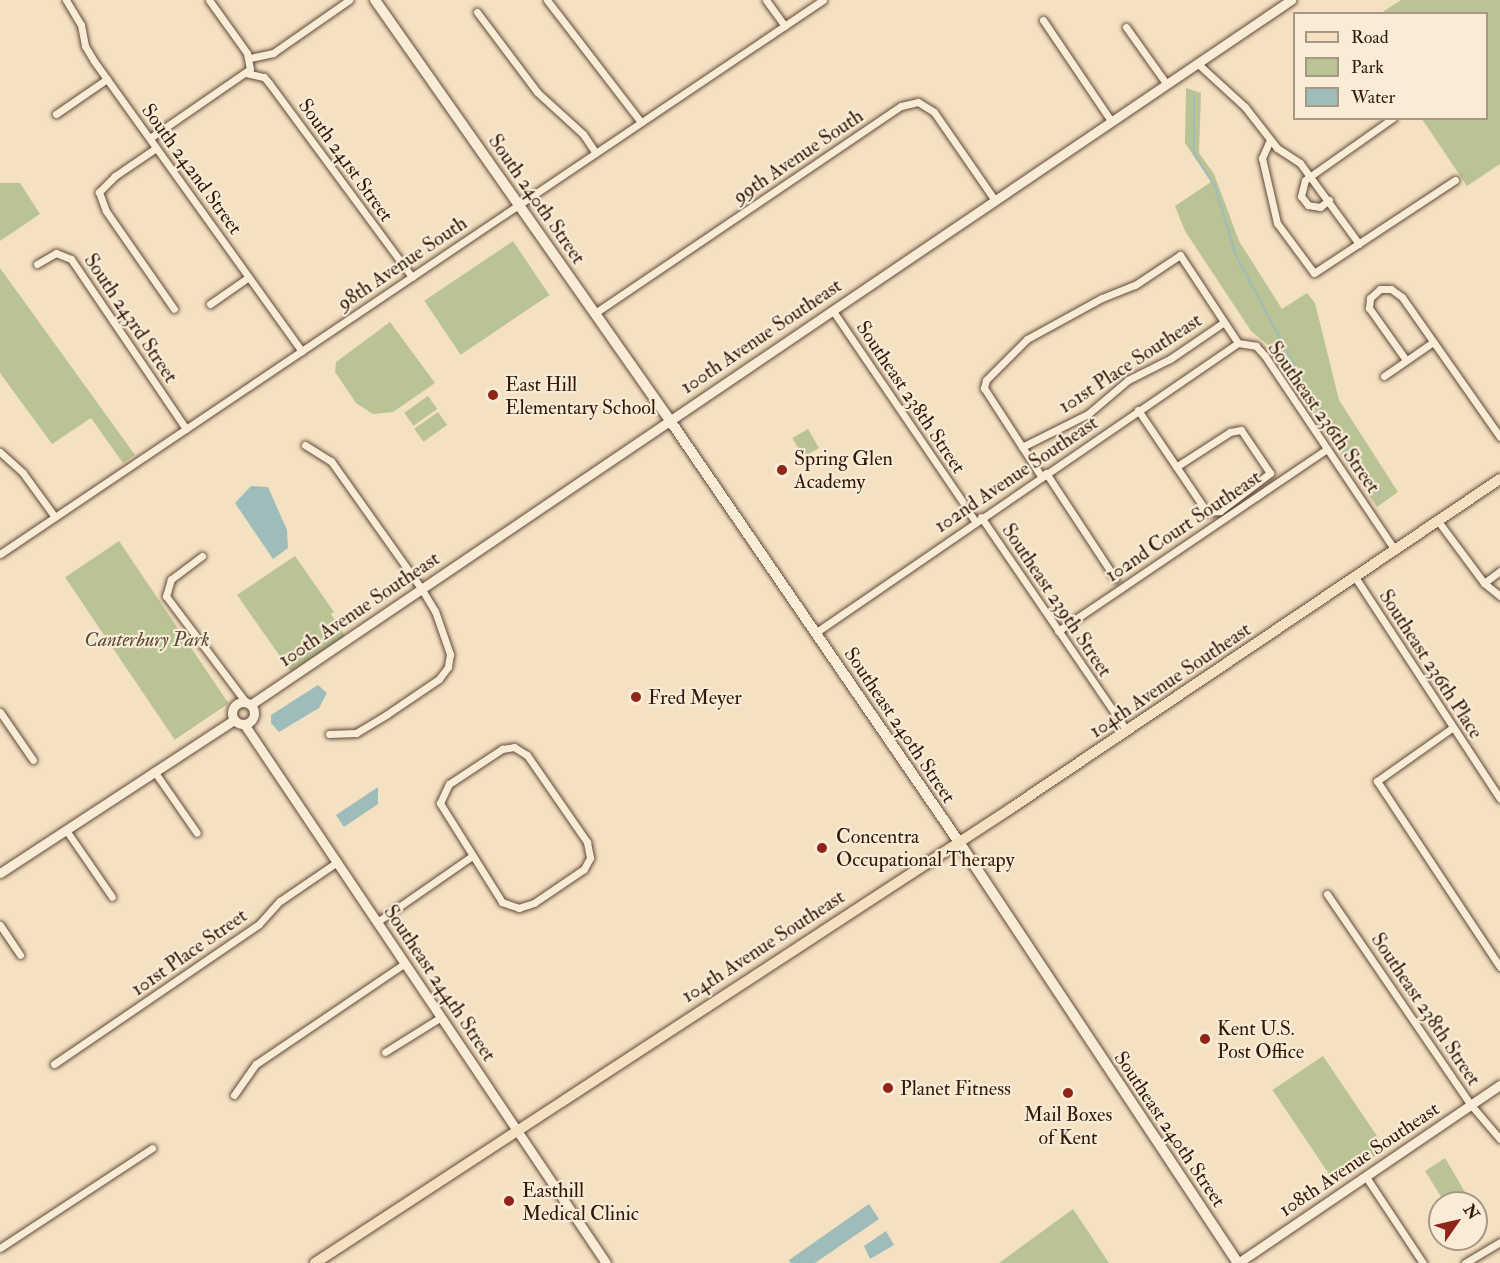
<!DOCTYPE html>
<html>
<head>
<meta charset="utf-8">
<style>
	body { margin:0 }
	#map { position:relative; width:1500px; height:1263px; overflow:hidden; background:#f4e1c2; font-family:"IM FELL Double Pica",serif }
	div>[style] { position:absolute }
	.green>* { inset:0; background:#bac394; transform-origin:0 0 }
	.water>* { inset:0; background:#9ebcba }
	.stream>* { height:2px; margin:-1px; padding:0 1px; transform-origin:1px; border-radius:1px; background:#9ebcba }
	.roads { filter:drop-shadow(0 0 2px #624a39) drop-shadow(0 0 2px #624a39) }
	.minor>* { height:7px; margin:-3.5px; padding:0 3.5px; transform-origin:3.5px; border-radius:3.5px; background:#f8ecd7 }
	.tertiary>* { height:9px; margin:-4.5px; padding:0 4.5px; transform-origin:4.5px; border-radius:4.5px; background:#f8ecd7 }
	.tertiary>.ring { margin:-4.5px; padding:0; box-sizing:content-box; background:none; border:9px solid #f8ecd7; border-radius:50% }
	.secondary>* { height:10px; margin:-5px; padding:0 5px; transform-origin:5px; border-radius:5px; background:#f8ecd7 }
	.primary>* { height:10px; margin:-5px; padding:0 5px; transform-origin:5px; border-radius:5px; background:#f4e1c2 }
	.dots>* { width:16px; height:16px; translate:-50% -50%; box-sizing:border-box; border:3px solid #f8ecd7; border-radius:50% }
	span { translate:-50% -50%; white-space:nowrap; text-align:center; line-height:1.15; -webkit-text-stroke:4.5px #f8ecd7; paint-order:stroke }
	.street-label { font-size:20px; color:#31180b }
	.poi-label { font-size:20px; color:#31180b }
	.left { translate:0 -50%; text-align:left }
	.park-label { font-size:20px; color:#5a4b34; font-style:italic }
	.legend { position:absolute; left:1293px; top:12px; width:195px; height:108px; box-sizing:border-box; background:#f8ecd7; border:2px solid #a89785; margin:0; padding:8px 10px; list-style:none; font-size:18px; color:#31180b }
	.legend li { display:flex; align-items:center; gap:12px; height:30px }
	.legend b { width:30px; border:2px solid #a89785 }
	.north { position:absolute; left:1428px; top:1191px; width:60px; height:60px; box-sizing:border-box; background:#f8ecd7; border:2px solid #a89785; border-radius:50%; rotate:56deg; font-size:16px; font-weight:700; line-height:24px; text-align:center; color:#31180b }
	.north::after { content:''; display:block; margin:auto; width:21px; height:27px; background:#8f2418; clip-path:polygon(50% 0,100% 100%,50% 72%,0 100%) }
</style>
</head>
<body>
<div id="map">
	<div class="green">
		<i style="clip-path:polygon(1401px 0,1500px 0,1500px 164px,1467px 186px,1422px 119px,1486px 118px,1486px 14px,1381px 13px)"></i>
		<i style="clip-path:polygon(1186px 88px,1201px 93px,1199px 153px,1214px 174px,1239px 241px,1282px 309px,1307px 293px,1315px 303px,1339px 400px,1398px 492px,1377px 507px,1268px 345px,1251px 331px,1185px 231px,1175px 206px,1211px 182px,1185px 143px)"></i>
		<i style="clip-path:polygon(0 183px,20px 183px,40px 214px,0 241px)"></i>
		<i style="left:513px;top:241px;width:65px;height:107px;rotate:56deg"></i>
		<i style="clip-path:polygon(0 268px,135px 455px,123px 463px,91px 418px,52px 444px,0 373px)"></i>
		<i style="clip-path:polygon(390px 322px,435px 383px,393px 412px,373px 414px,356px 403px,335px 372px,336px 362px)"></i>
		<i style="left:428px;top:396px;width:16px;height:29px;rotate:55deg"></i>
		<i style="left:438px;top:412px;width:16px;height:29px;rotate:55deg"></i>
		<i style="left:808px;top:429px;width:22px;height:18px;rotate:60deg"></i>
		<i style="left:119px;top:541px;width:196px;height:65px;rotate:56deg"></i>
		<i style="clip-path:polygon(295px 556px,334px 612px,331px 614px,345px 636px,291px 672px,237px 595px)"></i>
		<i style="left:1323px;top:1056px;width:112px;height:61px;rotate:56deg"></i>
		<i style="clip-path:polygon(1445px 1158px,1469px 1199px,1462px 1203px,1445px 1203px,1425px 1171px)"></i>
		<i style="clip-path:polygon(1073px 1209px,1109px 1263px,999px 1263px)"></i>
	</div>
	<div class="water">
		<i style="clip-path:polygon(251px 486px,268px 487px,287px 530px,288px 548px,273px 559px,235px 503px)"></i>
		<i style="clip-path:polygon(318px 685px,327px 693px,319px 708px,279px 732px,271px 723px,271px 715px)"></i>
		<i style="clip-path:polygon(378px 787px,378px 804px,344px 827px,336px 815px)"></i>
		<i style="clip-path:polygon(869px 1204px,879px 1219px,815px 1263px,790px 1263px,789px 1260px)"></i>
		<i style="clip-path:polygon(886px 1231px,894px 1245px,870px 1259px,864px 1246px)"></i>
	</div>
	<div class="stream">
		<i style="left:1194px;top:96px;width:57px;rotate:90deg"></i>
		<i style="left:1194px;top:153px;width:39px;rotate:58deg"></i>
		<i style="left:1215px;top:186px;width:70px;rotate:73.4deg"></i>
		<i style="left:1235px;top:253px;width:144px;rotate:62.2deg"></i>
		<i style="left:1302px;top:380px;width:89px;rotate:57.4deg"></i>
		<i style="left:1350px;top:455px;width:50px;rotate:51.5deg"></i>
	</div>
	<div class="roads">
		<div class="minor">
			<i style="left:66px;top:0;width:29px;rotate:59deg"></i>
			<i style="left:81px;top:25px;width:21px;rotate:79deg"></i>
			<i style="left:85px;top:46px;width:17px;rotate:59deg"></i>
			<i style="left:94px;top:61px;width:357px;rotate:54.4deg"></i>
			<i style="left:547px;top:0;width:154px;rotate:52.4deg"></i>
			<i style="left:766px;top:0;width:32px;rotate:54deg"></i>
			<i style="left:477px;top:12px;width:100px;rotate:53.1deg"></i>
			<i style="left:537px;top:92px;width:62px;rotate:42.4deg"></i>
			<i style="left:583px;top:134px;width:22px;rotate:56deg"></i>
			<i style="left:1043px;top:20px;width:122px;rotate:56deg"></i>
			<i style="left:1126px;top:27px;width:69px;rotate:54.5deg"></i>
			<i style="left:250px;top:58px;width:24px;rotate:-12deg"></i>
			<i style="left:273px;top:53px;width:93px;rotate:-34.9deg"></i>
			<i style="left:1197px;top:63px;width:65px;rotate:42.5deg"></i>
			<i style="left:1245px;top:107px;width:52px;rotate:52deg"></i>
			<i style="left:1277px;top:148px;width:27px;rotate:33deg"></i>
			<i style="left:1300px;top:163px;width:100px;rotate:53.9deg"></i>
			<i style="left:246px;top:73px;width:18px;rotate:13deg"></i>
			<i style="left:264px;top:77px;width:8px;rotate:50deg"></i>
			<i style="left:269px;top:83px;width:241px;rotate:53.6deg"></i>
			<i style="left:56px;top:114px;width:62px;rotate:-34.5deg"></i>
			<i style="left:150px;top:138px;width:121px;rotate:-34.6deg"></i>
			<i style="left:250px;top:69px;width:16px;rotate:-101deg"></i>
			<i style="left:247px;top:53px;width:65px;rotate:-125.6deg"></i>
			<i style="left:1270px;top:140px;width:20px;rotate:114deg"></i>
			<i style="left:1262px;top:158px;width:67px;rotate:77deg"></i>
			<i style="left:1277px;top:223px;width:62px;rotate:53.5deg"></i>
			<i style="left:1314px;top:273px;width:169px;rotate:-33.4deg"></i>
			<i style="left:156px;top:148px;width:50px;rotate:145.7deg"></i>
			<i style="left:115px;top:176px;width:23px;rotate:135deg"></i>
			<i style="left:99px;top:192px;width:20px;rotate:70deg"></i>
			<i style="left:106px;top:211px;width:119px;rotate:55.2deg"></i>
			<i style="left:1329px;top:200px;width:11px;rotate:142deg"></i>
			<i style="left:1320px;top:207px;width:12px;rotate:-171deg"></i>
			<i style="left:1308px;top:205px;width:11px;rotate:-128deg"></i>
			<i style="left:1301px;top:196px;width:16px;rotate:-76deg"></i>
			<i style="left:1305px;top:180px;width:108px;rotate:-35.2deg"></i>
			<i style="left:37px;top:264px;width:22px;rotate:-30deg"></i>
			<i style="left:56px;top:253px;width:16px;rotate:22deg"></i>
			<i style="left:71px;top:259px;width:205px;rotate:55.9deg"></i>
			<i style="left:210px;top:304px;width:47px;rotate:-34.7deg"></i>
			<i style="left:833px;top:311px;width:230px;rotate:55.8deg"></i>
			<i style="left:595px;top:313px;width:369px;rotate:-34.1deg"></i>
			<i style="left:901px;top:106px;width:17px;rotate:-13deg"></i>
			<i style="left:918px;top:102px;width:19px;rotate:32deg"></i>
			<i style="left:934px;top:112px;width:106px;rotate:55.4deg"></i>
			<i style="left:1406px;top:360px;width:64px;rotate:-125.4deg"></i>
			<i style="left:1369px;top:308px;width:10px;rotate:-84deg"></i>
			<i style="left:1370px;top:298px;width:13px;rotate:-42deg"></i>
			<i style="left:1380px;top:289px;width:11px"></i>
			<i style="left:1391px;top:289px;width:14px;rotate:36deg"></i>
			<i style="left:1402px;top:297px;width:171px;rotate:55deg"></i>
			<i style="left:1384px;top:376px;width:60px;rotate:-34.8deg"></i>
			<i style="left:1138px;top:410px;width:118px;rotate:56deg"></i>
			<i style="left:1204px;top:508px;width:5px;rotate:53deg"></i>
			<i style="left:1207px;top:512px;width:13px;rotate:-4deg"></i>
			<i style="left:1220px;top:511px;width:63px;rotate:-37.2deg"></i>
			<i style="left:1270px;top:473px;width:52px;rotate:-124deg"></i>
			<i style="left:1241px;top:430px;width:11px;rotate:170deg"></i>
			<i style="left:1230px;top:432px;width:64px;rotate:147.1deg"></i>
			<i style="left:305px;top:445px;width:31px;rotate:32deg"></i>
			<i style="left:331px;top:461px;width:156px;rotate:54.7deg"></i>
			<i style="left:421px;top:588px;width:27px;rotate:59deg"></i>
			<i style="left:435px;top:611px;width:46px;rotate:70.8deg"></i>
			<i style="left:450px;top:654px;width:13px;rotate:99deg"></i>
			<i style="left:448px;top:667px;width:15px;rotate:127deg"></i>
			<i style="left:439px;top:679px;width:64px;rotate:145.8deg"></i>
			<i style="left:386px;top:715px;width:35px;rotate:149deg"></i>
			<i style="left:356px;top:733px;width:27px;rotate:178deg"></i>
			<i style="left:1022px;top:447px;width:74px;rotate:-26.6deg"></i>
			<i style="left:1088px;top:414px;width:52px;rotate:-40.4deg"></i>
			<i style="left:1128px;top:380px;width:47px;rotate:-26.6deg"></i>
			<i style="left:1170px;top:359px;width:65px;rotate:-34.4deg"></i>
			<i style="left:0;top:452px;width:31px;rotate:42deg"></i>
			<i style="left:23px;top:473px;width:54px;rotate:54deg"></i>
			<i style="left:1046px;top:473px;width:126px;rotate:56.7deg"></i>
			<i style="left:1041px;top:476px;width:105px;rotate:-122.9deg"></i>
			<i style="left:984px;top:388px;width:8px;rotate:-76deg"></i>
			<i style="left:986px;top:380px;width:58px;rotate:-45deg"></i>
			<i style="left:1027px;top:339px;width:85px;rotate:-28.7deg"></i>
			<i style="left:1102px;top:298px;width:35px;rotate:-22deg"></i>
			<i style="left:1135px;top:285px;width:54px;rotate:-33.7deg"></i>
			<i style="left:1180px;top:255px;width:105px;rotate:56.6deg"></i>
			<i style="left:1238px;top:343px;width:18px;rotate:9deg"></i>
			<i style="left:1256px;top:346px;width:13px;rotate:48deg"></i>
			<i style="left:1265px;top:356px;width:234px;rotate:56.2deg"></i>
			<i style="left:968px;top:511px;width:12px;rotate:55deg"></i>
			<i style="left:981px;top:517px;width:259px;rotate:55.7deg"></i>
			<i style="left:1438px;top:521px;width:77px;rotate:53.4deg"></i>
			<i style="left:1484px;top:583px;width:21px;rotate:39deg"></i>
			<i style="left:0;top:554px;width:992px;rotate:-33.95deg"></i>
			<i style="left:202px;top:556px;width:39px;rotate:143deg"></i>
			<i style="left:171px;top:579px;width:18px;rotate:106deg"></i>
			<i style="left:166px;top:596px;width:130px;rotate:53.1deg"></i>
			<i style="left:1355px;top:577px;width:265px;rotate:56.8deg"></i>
			<i style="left:1484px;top:583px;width:20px;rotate:-37deg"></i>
			<i style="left:1058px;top:631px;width:325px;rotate:-34.1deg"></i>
			<i style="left:815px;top:633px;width:513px;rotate:-34.43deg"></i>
			<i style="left:0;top:712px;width:58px;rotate:55.5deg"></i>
			<i style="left:1452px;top:728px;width:92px;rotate:144.8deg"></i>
			<i style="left:1377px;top:781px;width:223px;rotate:56.5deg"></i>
			<i style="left:514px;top:747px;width:15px;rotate:32deg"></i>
			<i style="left:527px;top:755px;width:106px;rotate:55.4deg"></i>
			<i style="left:587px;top:842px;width:16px;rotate:79deg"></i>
			<i style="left:590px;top:858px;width:13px;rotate:119deg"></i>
			<i style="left:584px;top:869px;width:60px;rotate:145.8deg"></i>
			<i style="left:534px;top:903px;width:16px;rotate:162deg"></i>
			<i style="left:519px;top:908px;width:18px;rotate:-161deg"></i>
			<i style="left:502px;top:902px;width:117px;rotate:-122.1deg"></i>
			<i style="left:440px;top:803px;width:21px;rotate:-65deg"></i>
			<i style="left:449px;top:784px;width:64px;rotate:-33.4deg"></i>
			<i style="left:502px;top:749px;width:12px;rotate:-9deg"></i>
			<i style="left:154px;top:771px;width:75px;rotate:55.3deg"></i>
			<i style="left:66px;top:830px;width:81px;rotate:55.5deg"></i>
			<i style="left:1327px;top:894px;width:255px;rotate:55.7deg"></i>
			<i style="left:1471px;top:1105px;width:45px;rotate:49.5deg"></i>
			<i style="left:377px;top:922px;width:116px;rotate:-34.8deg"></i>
			<i style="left:0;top:925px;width:36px;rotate:56deg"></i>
			<i style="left:385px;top:1052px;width:66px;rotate:-32deg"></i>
			<i style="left:54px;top:1064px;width:248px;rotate:-34.3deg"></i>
			<i style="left:259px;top:924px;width:31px;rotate:-48deg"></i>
			<i style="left:280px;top:901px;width:69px;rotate:-34.4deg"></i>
			<i style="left:234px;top:1095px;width:38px;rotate:-55deg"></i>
			<i style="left:256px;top:1064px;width:180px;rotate:-34.1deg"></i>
			<i style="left:1366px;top:1177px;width:103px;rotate:56.5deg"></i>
			<i style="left:0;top:1248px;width:182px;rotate:-33.3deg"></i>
			<i style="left:1465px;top:1263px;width:41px;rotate:-31deg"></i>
		</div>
		<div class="tertiary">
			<i class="ring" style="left:232px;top:702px;width:13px;height:13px"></i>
			<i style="left:253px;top:703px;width:1254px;rotate:-34.11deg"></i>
			<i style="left:244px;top:724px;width:649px;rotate:56.11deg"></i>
			<i style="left:0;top:873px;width:277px;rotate:-33.2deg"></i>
			<i style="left:1238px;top:1263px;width:317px;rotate:-34.2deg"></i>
		</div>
		<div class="secondary">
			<i style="left:375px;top:0;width:512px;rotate:54.94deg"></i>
			<i style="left:669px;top:419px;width:513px;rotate:55.57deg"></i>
			<i style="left:959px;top:842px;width:505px;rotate:56.47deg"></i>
		</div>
		<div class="primary">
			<i style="left:315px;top:1263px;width:830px;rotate:-33.15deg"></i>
			<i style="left:1010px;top:809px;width:591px;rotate:-33.96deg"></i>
		</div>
	</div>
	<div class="dots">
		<i style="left:493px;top:395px;background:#8f2418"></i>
		<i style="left:782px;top:470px;background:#8f2418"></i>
		<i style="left:636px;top:697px;background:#8f2418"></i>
		<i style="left:822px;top:848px;background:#8f2418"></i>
		<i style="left:1205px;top:1039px;background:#8f2418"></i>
		<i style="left:888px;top:1088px;background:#8f2418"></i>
		<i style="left:1068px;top:1093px;background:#8f2418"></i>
		<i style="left:509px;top:1201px;background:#8f2418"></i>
	</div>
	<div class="street-label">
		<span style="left:798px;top:156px;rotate:-34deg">99th Avenue South</span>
		<span style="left:346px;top:160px;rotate:54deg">South 241st Street</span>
		<span style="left:192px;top:169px;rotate:54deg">South 242nd Street</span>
		<span style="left:537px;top:199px;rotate:55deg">South 240th Street</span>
		<span style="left:402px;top:263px;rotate:-34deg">98th Avenue South</span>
		<span style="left:131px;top:318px;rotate:56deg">South 243rd Street</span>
		<span style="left:761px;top:336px;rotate:-34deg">100th Avenue Southeast</span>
		<span style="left:1130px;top:363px;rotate:-33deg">101st Place Southeast</span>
		<span style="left:911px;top:397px;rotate:56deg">Southeast 238th Street</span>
		<span style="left:1324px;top:417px;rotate:55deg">Southeast 236th Street</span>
		<span style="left:1016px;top:474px;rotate:-34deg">102nd Avenue Southeast</span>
		<span style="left:1183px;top:526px;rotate:-34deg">102nd Court Southeast</span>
		<span style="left:1057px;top:600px;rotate:56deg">Southeast 239th Street</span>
		<span style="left:359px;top:609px;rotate:-34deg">100th Avenue Southeast</span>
		<span style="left:1431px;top:664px;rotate:57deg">Southeast 236th Place</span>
		<span style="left:1170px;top:680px;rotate:-34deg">104th Avenue Southeast</span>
		<span style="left:900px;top:725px;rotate:56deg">Southeast 240th Street</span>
		<span style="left:763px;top:946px;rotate:-33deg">104th Avenue Southeast</span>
		<span style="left:189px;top:952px;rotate:-35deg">101st Place Street</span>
		<span style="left:440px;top:983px;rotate:56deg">Southeast 244th Street</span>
		<span style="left:1426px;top:1009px;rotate:56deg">Southeast 238th Street</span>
		<span style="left:1170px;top:1129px;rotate:56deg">Southeast 240th Street</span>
		<span style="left:1359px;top:1159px;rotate:-34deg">108th Avenue Southeast</span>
	</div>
	<div class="poi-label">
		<span class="left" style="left:505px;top:396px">East Hill<br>Elementary School</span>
		<span class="left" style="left:794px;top:470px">Spring Glen<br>Academy</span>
		<span class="left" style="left:648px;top:697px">Fred Meyer</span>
		<span class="left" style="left:836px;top:848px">Concentra<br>Occupational Therapy</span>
		<span class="left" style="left:1217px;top:1040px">Kent U.S.<br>Post Office</span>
		<span class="left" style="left:900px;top:1088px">Planet Fitness</span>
		<span style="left:1068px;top:1126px">Mail Boxes<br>of Kent</span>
		<span class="left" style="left:522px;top:1202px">Easthill<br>Medical Clinic</span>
	</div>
	<div class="park-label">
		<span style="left:147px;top:639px">Canterbury Park</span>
	</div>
	<ul class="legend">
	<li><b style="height:8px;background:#f4e1c2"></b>Road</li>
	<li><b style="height:16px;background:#bac394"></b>Park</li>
	<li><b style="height:16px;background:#9ebcba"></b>Water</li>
	</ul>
	<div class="north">N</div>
</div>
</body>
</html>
